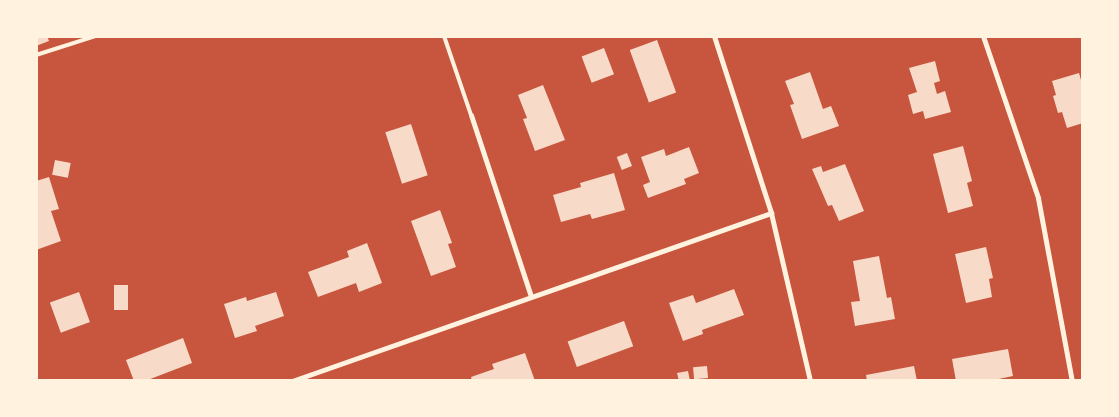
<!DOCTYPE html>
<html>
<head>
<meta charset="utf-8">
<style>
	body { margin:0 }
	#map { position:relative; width:1119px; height:417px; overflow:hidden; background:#c8553d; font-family:"Public Sans",sans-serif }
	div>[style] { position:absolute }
	.building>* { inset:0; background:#f7dbc8; transform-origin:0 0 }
	.service>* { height:4px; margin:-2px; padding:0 2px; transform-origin:2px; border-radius:2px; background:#fff3e0 }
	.minor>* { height:5px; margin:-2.5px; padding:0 2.5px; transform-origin:2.5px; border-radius:2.5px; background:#fff3e0 }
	span { translate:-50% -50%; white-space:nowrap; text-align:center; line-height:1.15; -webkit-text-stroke:4.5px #fff3e0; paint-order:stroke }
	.frame { position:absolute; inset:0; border:38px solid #fff3e0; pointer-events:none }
</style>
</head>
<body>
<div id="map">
	<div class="building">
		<i style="clip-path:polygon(47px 36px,49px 41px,36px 46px,36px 38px)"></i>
		<i style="left:657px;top:40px;width:56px;height:29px;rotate:70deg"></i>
		<i style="left:604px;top:48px;width:28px;height:24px;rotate:69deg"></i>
		<i style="clip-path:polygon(935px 61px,940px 81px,934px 83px,937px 94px,945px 91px,951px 112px,925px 119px,923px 111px,913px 114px,908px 95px,917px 92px,909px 68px)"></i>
		<i style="clip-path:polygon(810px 72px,823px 109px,831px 106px,839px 126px,802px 139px,790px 105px,794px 104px,785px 81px)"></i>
		<i style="clip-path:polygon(1079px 73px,1083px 87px,1083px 123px,1067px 128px,1062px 112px,1058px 113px,1053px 96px,1056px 95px,1052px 81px)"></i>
		<i style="clip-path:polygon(543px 85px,565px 140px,535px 151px,523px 119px,527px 118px,518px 95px)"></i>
		<i style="left:411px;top:124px;width:54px;height:27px;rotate:72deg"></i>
		<i style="clip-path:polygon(963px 146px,972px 181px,967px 183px,973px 206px,948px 213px,933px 154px)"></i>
		<i style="clip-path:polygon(689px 147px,699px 173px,684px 179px,686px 184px,648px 198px,643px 185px,650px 182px,641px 157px,664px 149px,666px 156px)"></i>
		<i style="left:627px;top:153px;width:14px;height:11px;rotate:69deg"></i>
		<i style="left:55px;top:160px;width:16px;height:15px;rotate:11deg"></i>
		<i style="clip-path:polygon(845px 164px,864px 211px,839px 221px,832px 205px,828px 206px,812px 169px,821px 166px,823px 172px)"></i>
		<i style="clip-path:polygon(614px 173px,625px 210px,592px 219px,590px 214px,561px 222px,553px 195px,581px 187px,580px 183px)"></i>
		<i style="clip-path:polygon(49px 177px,59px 209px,51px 211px,61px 241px,36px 250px,36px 181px)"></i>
		<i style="clip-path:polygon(440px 210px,452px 243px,448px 244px,456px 267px,431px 276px,411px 221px)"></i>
		<i style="clip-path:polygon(367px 243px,382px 283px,359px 292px,356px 283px,318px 297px,308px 272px,349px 257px,347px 251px)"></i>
		<i style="clip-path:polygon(986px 247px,993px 278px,989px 279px,992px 297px,966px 303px,955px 254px)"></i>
		<i style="clip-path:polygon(879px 256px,887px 298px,891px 297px,895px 319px,855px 326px,851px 302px,860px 301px,853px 261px)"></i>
		<i style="left:114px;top:285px;width:14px;height:25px"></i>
		<i style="clip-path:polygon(734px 289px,744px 315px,702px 330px,703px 334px,683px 341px,669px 303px,693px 295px,696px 303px)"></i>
		<i style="left:79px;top:292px;width:32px;height:31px;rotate:70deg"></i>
		<i style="clip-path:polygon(276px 292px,284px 316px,255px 326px,257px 331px,235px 338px,224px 304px,246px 297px,247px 301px)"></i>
		<i style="left:624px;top:321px;width:27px;height:60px;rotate:70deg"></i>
		<i style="clip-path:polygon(183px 338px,192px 363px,145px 381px,134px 381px,126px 360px)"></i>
		<i style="clip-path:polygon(1008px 349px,1013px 376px,989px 381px,956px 381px,952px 359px)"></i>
		<i style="clip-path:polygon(525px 353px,535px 381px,472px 381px,471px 377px,494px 369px,492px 364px)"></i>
		<i style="left:707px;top:366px;width:12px;height:14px;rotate:85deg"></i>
		<i style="clip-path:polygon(914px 366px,917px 381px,867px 381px,866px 375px)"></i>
		<i style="clip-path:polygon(688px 371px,690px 381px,679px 381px,677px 373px)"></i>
	</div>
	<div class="service">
		<i style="left:444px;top:36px;width:83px;rotate:71.1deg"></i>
		<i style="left:36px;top:55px;width:63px;rotate:-17.6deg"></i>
	</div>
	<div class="minor">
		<i style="left:714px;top:36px;width:186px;rotate:72.1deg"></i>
		<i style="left:771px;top:213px;width:172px;rotate:76.9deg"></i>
		<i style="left:983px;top:36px;width:171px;rotate:71.2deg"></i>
		<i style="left:1038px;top:198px;width:186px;rotate:79.5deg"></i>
		<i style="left:471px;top:115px;width:191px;rotate:71.7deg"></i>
		<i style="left:292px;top:381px;width:508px;rotate:-19.33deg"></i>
	</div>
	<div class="frame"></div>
</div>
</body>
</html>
